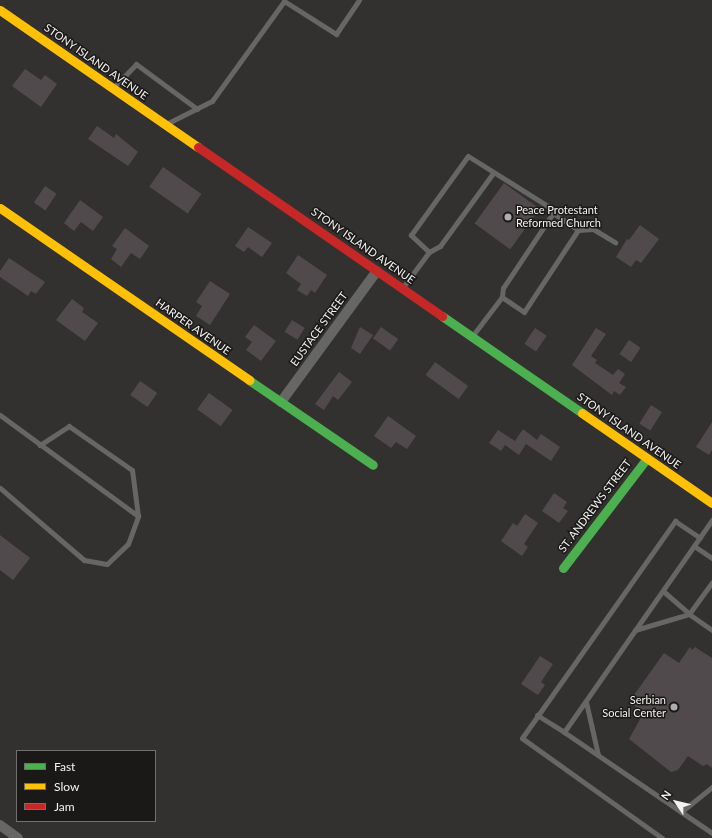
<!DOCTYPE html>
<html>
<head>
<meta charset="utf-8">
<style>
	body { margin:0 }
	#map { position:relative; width:712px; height:838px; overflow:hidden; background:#33312f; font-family:Lato,sans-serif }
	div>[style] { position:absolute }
	.building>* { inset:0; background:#514a4c; transform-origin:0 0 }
	.lane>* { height:5px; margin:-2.5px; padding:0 2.5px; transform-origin:2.5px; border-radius:2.5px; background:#666665 }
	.street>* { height:10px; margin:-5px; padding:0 5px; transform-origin:5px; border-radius:5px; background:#666665 }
	.fast>* { height:9px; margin:-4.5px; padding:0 4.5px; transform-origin:4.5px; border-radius:4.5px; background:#4caf50 }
	.slow>* { height:9px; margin:-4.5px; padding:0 4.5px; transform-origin:4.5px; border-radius:4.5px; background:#ffc107 }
	.jam>* { height:9px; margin:-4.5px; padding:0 4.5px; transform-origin:4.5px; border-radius:4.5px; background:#c62828 }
	.dots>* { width:11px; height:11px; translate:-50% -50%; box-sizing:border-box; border:2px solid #1b1918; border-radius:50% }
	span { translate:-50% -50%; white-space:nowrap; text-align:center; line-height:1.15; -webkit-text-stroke:3px #1b1918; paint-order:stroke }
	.street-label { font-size:11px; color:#f4f2f0 }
	.poi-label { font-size:11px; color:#f4f2f0 }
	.left { translate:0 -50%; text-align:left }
	.right { translate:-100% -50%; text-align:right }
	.legend { position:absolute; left:16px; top:750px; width:140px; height:72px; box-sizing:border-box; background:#1b1918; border:1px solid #72706e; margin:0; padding:5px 7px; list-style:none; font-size:12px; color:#f4f2f0 }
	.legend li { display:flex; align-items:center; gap:8px; height:20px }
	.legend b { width:20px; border:1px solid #72706e }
	.north { position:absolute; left:656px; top:782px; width:40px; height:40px; -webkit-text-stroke:3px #1b1918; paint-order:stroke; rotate:305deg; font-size:11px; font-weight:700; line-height:16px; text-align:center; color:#f4f2f0 }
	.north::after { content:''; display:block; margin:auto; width:14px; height:18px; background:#f4f2f0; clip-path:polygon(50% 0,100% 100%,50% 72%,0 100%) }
</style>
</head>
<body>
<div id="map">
	<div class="building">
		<i style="clip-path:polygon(25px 69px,41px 80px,45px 75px,57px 84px,41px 107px,12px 86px)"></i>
		<i style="clip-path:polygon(97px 126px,114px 138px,116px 134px,138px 152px,128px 166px,88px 139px)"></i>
		<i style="left:163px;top:167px;width:47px;height:24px;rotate:35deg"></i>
		<i style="left:504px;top:183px;width:44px;height:50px;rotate:36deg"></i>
		<i style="left:45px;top:186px;width:14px;height:20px;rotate:34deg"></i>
		<i style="clip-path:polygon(80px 200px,103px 217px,93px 231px,81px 222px,74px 231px,64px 223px)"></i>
		<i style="clip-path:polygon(640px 225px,659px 239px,641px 263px,636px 260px,631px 267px,616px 257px,627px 239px,629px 240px)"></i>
		<i style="clip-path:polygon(248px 227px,272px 243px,262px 257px,248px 247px,244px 252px,235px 246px)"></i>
		<i style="clip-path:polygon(125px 228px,149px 246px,140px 259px,131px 253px,121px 267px,111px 259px,117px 249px,112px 246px)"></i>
		<i style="clip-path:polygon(298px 255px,327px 275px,315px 293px,311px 290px,307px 296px,297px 290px,301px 284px,286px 273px)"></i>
		<i style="clip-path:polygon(9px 258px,45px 282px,36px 294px,31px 291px,28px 296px,0 277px,0 271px)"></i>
		<i style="clip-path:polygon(210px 281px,230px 294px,210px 325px,196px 316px,202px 306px,196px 302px)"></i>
		<i style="clip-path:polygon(72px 299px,84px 308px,82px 312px,98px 323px,85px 341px,56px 320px)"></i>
		<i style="left:292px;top:320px;width:15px;height:14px;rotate:32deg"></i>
		<i style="clip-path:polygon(254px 325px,276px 341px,261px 361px,246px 350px,252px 342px,245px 337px)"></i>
		<i style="clip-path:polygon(360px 327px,373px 335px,360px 354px,351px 348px)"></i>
		<i style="left:381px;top:327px;width:21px;height:14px;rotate:35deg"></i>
		<i style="left:535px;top:328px;width:14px;height:19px;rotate:34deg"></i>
		<i style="clip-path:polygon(596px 328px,606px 334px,591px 356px,597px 360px,595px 363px,613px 375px,618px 369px,625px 374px,619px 383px,626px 387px,620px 395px,614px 391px,612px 395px,572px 365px)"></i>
		<i style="left:629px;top:340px;width:14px;height:17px;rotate:34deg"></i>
		<i style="left:435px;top:362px;width:41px;height:16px;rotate:36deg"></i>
		<i style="clip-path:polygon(339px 372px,352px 382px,338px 400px,333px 396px,324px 410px,315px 404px)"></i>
		<i style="left:140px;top:381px;width:21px;height:17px;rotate:35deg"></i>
		<i style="left:209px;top:393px;width:29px;height:20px;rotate:36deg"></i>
		<i style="left:651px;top:405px;width:13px;height:22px;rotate:32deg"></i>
		<i style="clip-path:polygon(388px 416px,416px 436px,407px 449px,396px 442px,391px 448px,374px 436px)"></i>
		<i style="clip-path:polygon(712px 422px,712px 450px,709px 455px,696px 447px)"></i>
		<i style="clip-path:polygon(523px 429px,537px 440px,541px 434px,560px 447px,551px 461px,526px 444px,519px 455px,505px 445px,501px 451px,489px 443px,498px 430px,515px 441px)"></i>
		<i style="clip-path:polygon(554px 493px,567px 502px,563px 508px,568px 511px,559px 523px,542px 511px)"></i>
		<i style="clip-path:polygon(525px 514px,538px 523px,524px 544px,528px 547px,522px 556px,501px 541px,513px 523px,517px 526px)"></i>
		<i style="clip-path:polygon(0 535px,30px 558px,13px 580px,0 570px)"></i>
		<i style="clip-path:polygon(690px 647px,692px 650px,695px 647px,712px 658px,712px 768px,707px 764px,703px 766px,688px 756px,678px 770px,671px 772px,629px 739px,644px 712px,629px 702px,664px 653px,679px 663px)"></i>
		<i style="clip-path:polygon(540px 656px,553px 664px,541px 682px,545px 685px,538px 695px,521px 684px)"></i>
	</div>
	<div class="lane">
		<i style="left:114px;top:87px;width:32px;rotate:-46deg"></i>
		<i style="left:136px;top:64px;width:76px;rotate:36.4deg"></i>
		<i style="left:168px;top:123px;width:49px;rotate:-26.6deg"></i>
		<i style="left:212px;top:101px;width:123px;rotate:-54.2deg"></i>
		<i style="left:284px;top:1px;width:62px;rotate:32.4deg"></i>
		<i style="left:336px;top:34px;width:41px;rotate:-55.9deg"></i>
		<i style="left:578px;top:230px;width:15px;rotate:-4deg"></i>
		<i style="left:593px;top:229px;width:26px;rotate:31deg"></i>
		<i style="left:429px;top:252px;width:25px;rotate:-137deg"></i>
		<i style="left:411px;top:235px;width:97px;rotate:-54.2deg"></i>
		<i style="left:468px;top:156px;width:98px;rotate:32.1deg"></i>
		<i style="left:551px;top:208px;width:5px;rotate:68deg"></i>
		<i style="left:553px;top:213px;width:30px;rotate:34deg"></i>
		<i style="left:578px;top:230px;width:98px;rotate:123.4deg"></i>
		<i style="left:524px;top:312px;width:27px;rotate:-146deg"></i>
		<i style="left:403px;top:287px;width:44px;rotate:-53.4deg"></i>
		<i style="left:429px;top:252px;width:13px;rotate:-29deg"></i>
		<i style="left:440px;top:246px;width:90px;rotate:-54deg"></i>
		<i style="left:473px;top:335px;width:48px;rotate:-52.7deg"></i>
		<i style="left:502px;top:297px;width:9px;rotate:-84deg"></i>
		<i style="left:503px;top:288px;width:90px;rotate:-56.3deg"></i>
		<i style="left:0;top:415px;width:171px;rotate:36.2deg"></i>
		<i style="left:0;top:488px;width:111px;rotate:40.6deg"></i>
		<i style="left:84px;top:560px;width:23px;rotate:10deg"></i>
		<i style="left:107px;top:564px;width:29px;rotate:-44deg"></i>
		<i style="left:128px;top:544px;width:30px;rotate:-70deg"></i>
		<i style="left:138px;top:516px;width:46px;rotate:-97.4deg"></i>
		<i style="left:132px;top:470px;width:77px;rotate:-145.1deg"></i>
		<i style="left:69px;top:426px;width:35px;rotate:147deg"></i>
		<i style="left:694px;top:546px;width:22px;rotate:34deg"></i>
		<i style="left:663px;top:591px;width:35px;rotate:41deg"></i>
		<i style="left:689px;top:614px;width:39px;rotate:-54deg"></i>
		<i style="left:635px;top:630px;width:56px;rotate:-16.5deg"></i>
		<i style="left:689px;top:614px;width:28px;rotate:35deg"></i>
		<i style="left:586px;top:702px;width:54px;rotate:77.2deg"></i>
		<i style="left:537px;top:715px;width:32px;rotate:32deg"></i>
		<i style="left:564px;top:732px;width:259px;rotate:-55.1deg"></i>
		<i style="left:564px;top:732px;width:179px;rotate:34.3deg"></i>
		<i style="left:681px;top:812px;width:40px;rotate:-39deg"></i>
		<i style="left:662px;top:838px;width:172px;rotate:-144.5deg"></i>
		<i style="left:522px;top:738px;width:266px;rotate:-54.8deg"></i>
		<i style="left:675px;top:521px;width:30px;rotate:34deg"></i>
	</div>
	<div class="street">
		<i style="left:281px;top:402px;width:162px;rotate:-53.8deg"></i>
		<i style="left:0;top:825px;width:22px;rotate:36deg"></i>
	</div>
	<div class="fast">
		<i style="left:442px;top:316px;width:170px;rotate:34.7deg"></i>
		<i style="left:249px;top:380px;width:150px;rotate:34.4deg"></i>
		<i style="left:563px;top:568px;width:138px;rotate:-52.6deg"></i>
	</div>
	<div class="slow">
		<i style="left:0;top:10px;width:241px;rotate:34.7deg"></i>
		<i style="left:0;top:208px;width:303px;rotate:34.6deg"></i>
		<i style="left:582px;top:413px;width:158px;rotate:34.7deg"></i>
	</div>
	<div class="jam">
		<i style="left:198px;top:147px;width:297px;rotate:34.7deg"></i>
	</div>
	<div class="dots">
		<i style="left:508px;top:217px;background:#b0aeac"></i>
		<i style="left:674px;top:707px;background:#b0aeac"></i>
	</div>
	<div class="street-label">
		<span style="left:96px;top:62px;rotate:35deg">STONY ISLAND AVENUE</span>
		<span style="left:363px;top:246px;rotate:35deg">STONY ISLAND AVENUE</span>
		<span style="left:193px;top:327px;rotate:35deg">HARPER AVENUE</span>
		<span style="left:319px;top:329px;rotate:-54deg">EUSTACE STREET</span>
		<span style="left:629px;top:431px;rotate:35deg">STONY ISLAND AVENUE</span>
		<span style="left:595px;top:506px;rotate:-53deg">ST. ANDREWS STREET</span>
	</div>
	<div class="poi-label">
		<span class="left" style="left:516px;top:217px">Peace Protestant<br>Reformed Church</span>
		<span class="right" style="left:666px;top:707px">Serbian<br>Social Center</span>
	</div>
	<ul class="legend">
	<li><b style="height:5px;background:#4caf50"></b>Fast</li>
	<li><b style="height:5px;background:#ffc107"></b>Slow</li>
	<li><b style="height:5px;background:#c62828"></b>Jam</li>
	</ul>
	<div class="north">N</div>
</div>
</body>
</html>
